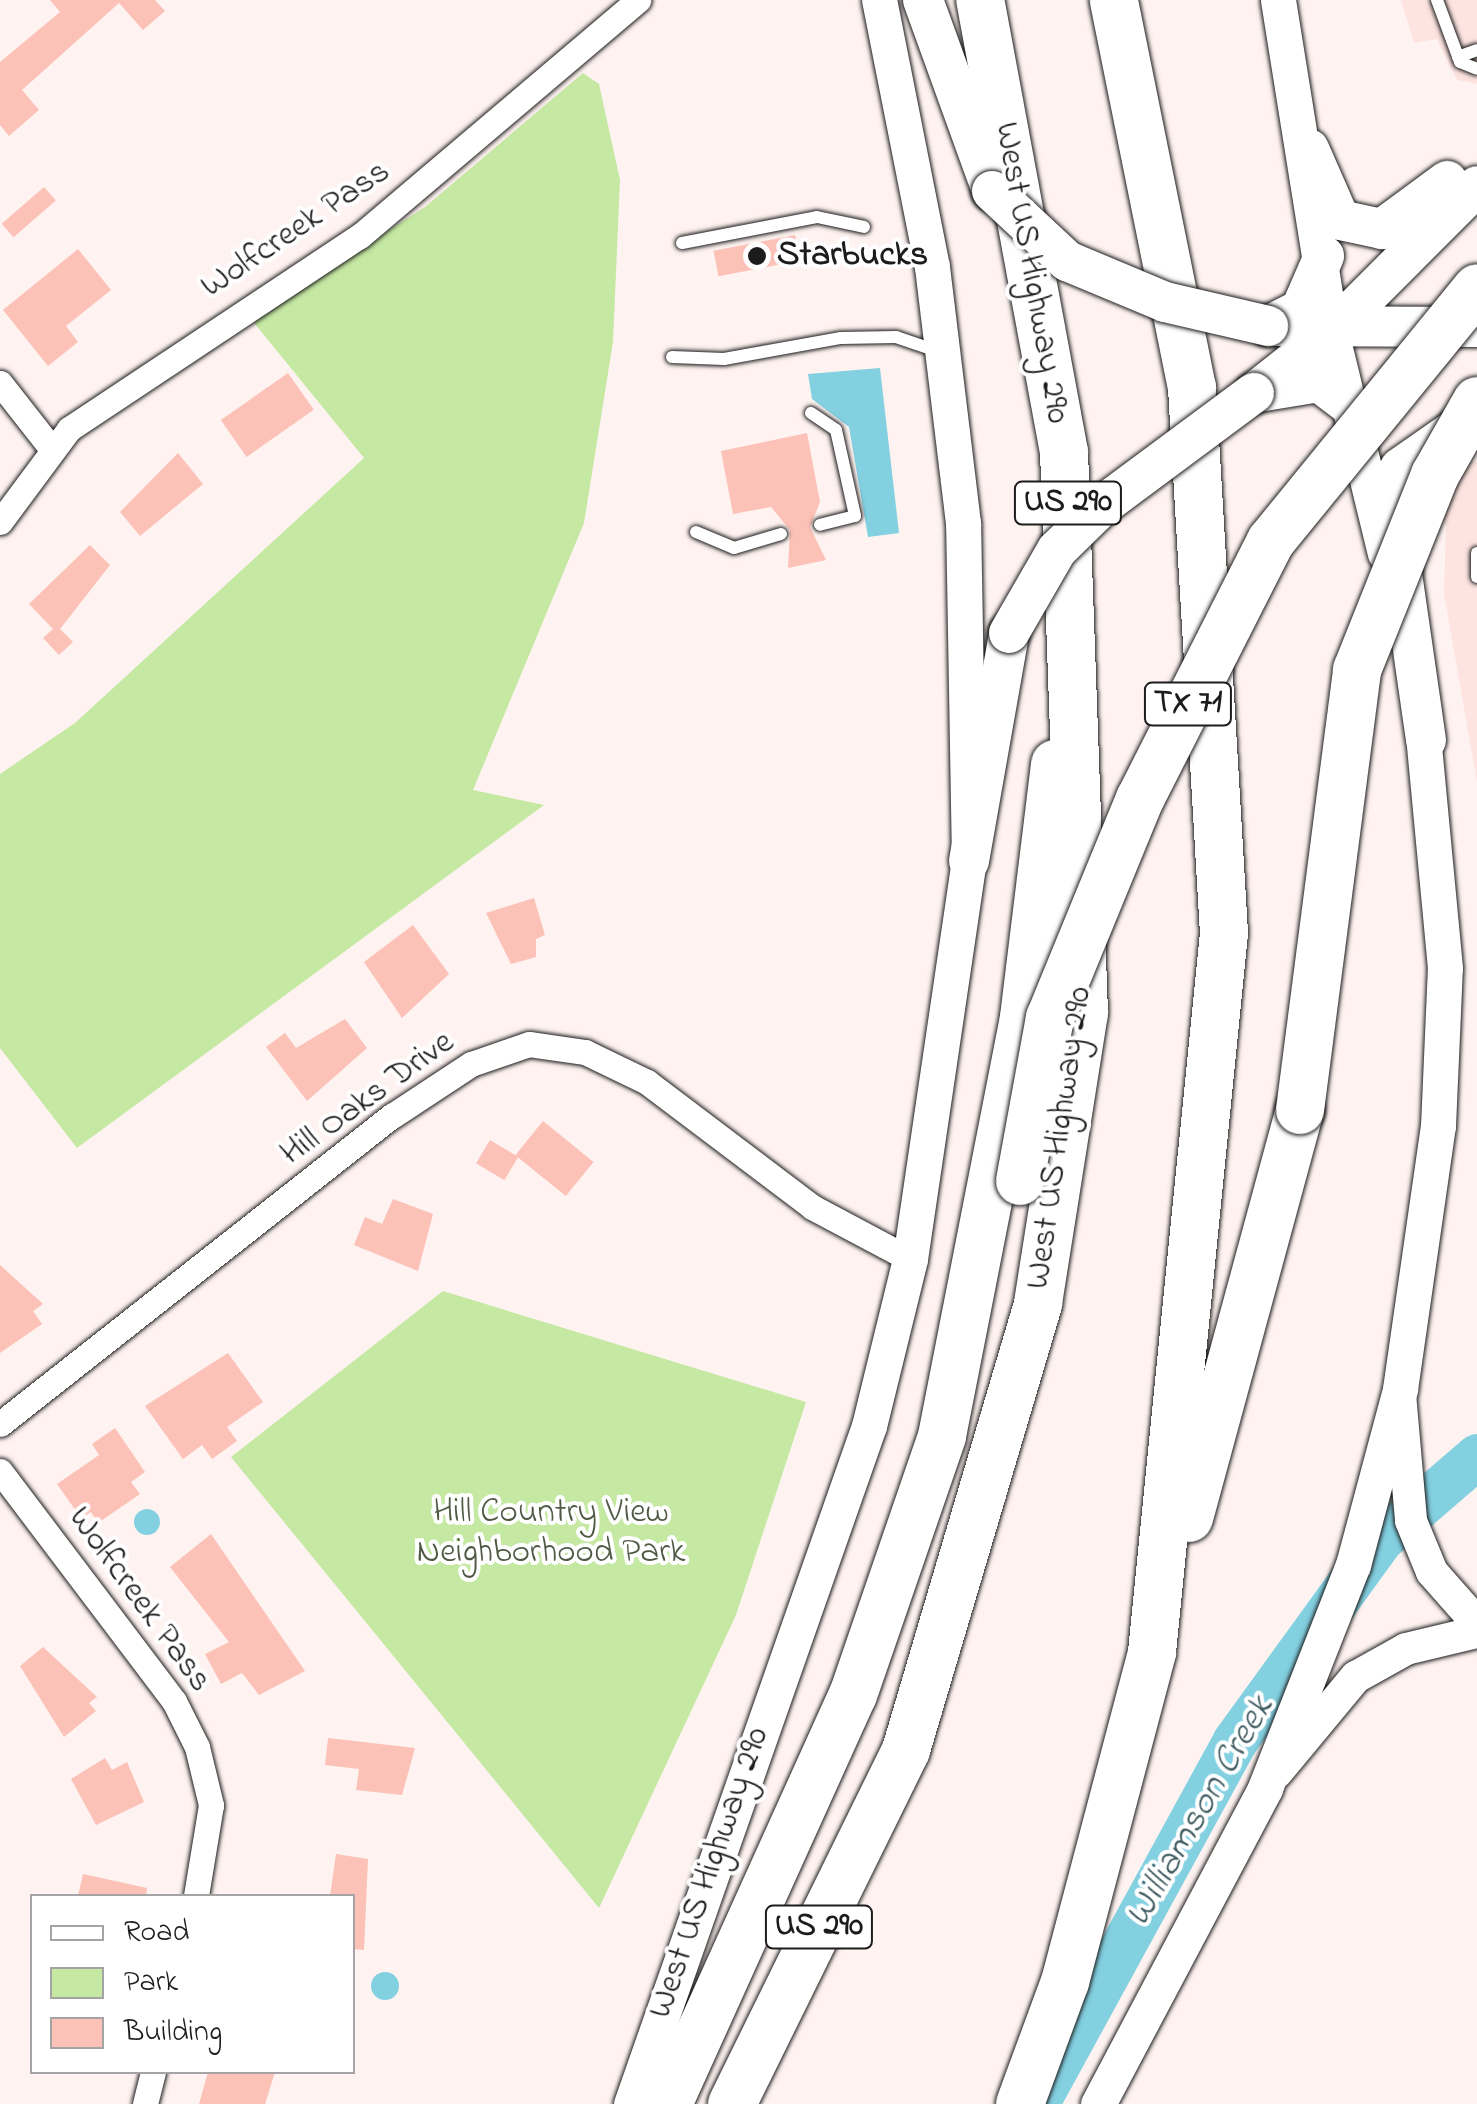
<!DOCTYPE html>
<html>
<head>
<meta charset="utf-8">
<style>
	body { margin:0 }
	#map { position:relative; width:1477px; height:2104px; overflow:hidden; background:#fef3f1; font-family:"Indie Flower",sans-serif }
	div>[style] { position:absolute }
	.built>* { inset:0; background:#fde4e0 }
	.green>* { inset:0; background:#c5e8a2 }
	.water>* { inset:0; background:#83d0e1 }
	.round { border-radius:50% }
	.river>* { height:45px; margin:-22.5px; padding:0 22.5px; transform-origin:22.5px; border-radius:22.5px; background:#83d0e1 }
	.building>* { inset:0; background:#fcc1b7; transform-origin:0 0 }
	.roads { filter:drop-shadow(0 0 2px #1c1c1c) drop-shadow(0 0 2px #1c1c1c) }
	.service>* { height:12px; margin:-6px; padding:0 6px; transform-origin:6px; border-radius:6px; background:#fff }
	.minor>* { height:25px; margin:-12.5px; padding:0 12.5px; transform-origin:12.5px; border-radius:12.5px; background:#fff }
	.tertiary>* { height:32px; margin:-16px; padding:0 16px; transform-origin:16px; border-radius:16px; background:#fff }
	.secondary>* { height:35px; margin:-17.5px; padding:0 17.5px; transform-origin:17.5px; border-radius:17.5px; background:#fff }
	.primary>* { height:40px; margin:-20px; padding:0 20px; transform-origin:20px; border-radius:20px; background:#fff }
	.motorway>* { height:48px; margin:-24px; padding:0 24px; transform-origin:24px; border-radius:24px; background:#fff }
	.bridges { filter:drop-shadow(0 0 2px #1c1c1c) drop-shadow(0 0 2px #1c1c1c) }
	.primary-bridge>* { height:40px; margin:-20px; padding:0 20px; transform-origin:20px; border-radius:20px; background:#fff }
	.motorway-bridge>* { height:48px; margin:-24px; padding:0 24px; transform-origin:24px; border-radius:24px; background:#fff }
	.dots>* { width:28px; height:28px; translate:-50% -50%; box-sizing:border-box; border:5px solid #fff; border-radius:50% }
	span { translate:-50% -50%; white-space:nowrap; text-align:center; line-height:1.15; -webkit-text-stroke:8px #fff; paint-order:stroke }
	.shield-label span { padding:2px 8px; background:#fff; border:2px solid; border-radius:8px; -webkit-text-stroke-width:0 }
	.shield-label { font-size:32px; color:#1c1c1c; font-weight:700 }
	.street-label { font-size:35px; color:#1c1c1c }
	.poi-label { font-size:35px; color:#1c1c1c; font-weight:700 }
	.left { translate:0 -50%; text-align:left }
	.park-label { font-size:35px; color:#4f5944 }
	.water-label { font-size:38px; color:#405b61; font-style:italic }
	.legend { position:absolute; left:30px; top:1894px; width:325px; height:180px; box-sizing:border-box; background:#fff; border:2px solid #a4a4a4; margin:0; padding:12px 18px; list-style:none; font-size:30px; color:#1c1c1c }
	.legend li { display:flex; align-items:center; gap:20px; height:50px }
	.legend b { width:50px; border:2px solid #a4a4a4 }
</style>
</head>
<body>
<div id="map">
	<div class="built">
		<i style="clip-path:polygon(1401px 0,1477px 0,1477px 84px,1457px 80px,1437px 39px,1414px 43px)"></i>
		<i style="clip-path:polygon(1477px 461px,1477px 782px,1444px 594px,1446px 525px,1400px 468px)"></i>
	</div>
	<div class="green">
		<i style="clip-path:polygon(583px 73px,599px 84px,620px 180px,613px 342px,584px 523px,473px 790px,544px 805px,77px 1148px,0 1048px,0 774px,75px 723px,364px 458px,251px 319px,425px 207px)"></i>
		<i style="clip-path:polygon(443px 1291px,806px 1402px,736px 1615px,599px 1908px,231px 1457px)"></i>
	</div>
	<div class="water">
		<i style="clip-path:polygon(880px 368px,899px 533px,868px 537px,849px 427px,812px 399px,808px 374px)"></i>
		<i class="round" style="left:134px;top:1509px;width:26px;height:26px"></i>
		<i class="round" style="left:371px;top:1972px;width:28px;height:28px"></i>
	</div>
	<div class="river">
		<i style="left:1036px;top:2104px;width:413px;rotate:-61.3deg"></i>
		<i style="left:1234px;top:1742px;width:251px;rotate:-54.1deg"></i>
		<i style="left:1381px;top:1539px;width:127px;rotate:-40.8deg"></i>
	</div>
	<div class="building">
		<i style="clip-path:polygon(50px 0,155px 0,165px 11px,143px 30px,119px 3px,22px 90px,39px 110px,9px 136px,0 125px,0 62px,60px 12px)"></i>
		<i style="left:44px;top:187px;width:18px;height:56px;rotate:49deg"></i>
		<i style="left:795px;top:235px;width:26px;height:83px;rotate:79deg"></i>
		<i style="clip-path:polygon(78px 249px,111px 290px,66px 326px,78px 342px,48px 366px,3px 310px)"></i>
		<i style="left:288px;top:373px;width:45px;height:82px;rotate:55deg"></i>
		<i style="clip-path:polygon(807px 433px,820px 502px,810px 527px,826px 560px,788px 568px,790px 530px,771px 507px,733px 514px,721px 451px)"></i>
		<i style="clip-path:polygon(178px 453px,203px 484px,140px 536px,120px 512px)"></i>
		<i style="clip-path:polygon(90px 545px,110px 565px,60px 629px,73px 642px,59px 655px,43px 638px,53px 629px,29px 604px)"></i>
		<i style="clip-path:polygon(534px 898px,545px 935px,536px 939px,536px 957px,511px 964px,486px 913px)"></i>
		<i style="clip-path:polygon(413px 925px,449px 974px,402px 1018px,364px 962px)"></i>
		<i style="clip-path:polygon(345px 1019px,367px 1048px,307px 1101px,266px 1047px,285px 1033px,296px 1048px)"></i>
		<i style="left:543px;top:1121px;width:65px;height:44px;rotate:39deg"></i>
		<i style="left:490px;top:1140px;width:33px;height:27px;rotate:31deg"></i>
		<i style="clip-path:polygon(393px 1199px,433px 1214px,418px 1271px,354px 1245px,365px 1217px,382px 1224px)"></i>
		<i style="clip-path:polygon(0 1265px,43px 1304px,33px 1311px,42px 1324px,0 1353px)"></i>
		<i style="clip-path:polygon(228px 1353px,263px 1402px,227px 1427px,237px 1441px,212px 1459px,202px 1445px,183px 1459px,145px 1406px)"></i>
		<i style="clip-path:polygon(115px 1428px,145px 1472px,131px 1482px,140px 1494px,98px 1523px,91px 1512px,81px 1518px,57px 1484px,99px 1455px,92px 1444px)"></i>
		<i style="clip-path:polygon(211px 1534px,305px 1671px,259px 1695px,242px 1673px,221px 1684px,205px 1654px,229px 1642px,170px 1567px)"></i>
		<i style="clip-path:polygon(43px 1647px,97px 1697px,89px 1703px,96px 1711px,64px 1737px,20px 1666px)"></i>
		<i style="clip-path:polygon(328px 1738px,415px 1748px,402px 1795px,356px 1790px,359px 1769px,325px 1765px)"></i>
		<i style="clip-path:polygon(105px 1758px,112px 1770px,127px 1762px,144px 1802px,96px 1825px,71px 1779px)"></i>
		<i style="clip-path:polygon(336px 1854px,368px 1859px,364px 1950px,352px 1949px,352px 1896px,330px 1896px)"></i>
		<i style="clip-path:polygon(83px 1874px,147px 1888px,146px 1896px,78px 1896px)"></i>
		<i style="clip-path:polygon(208px 2072px,275px 2072px,265px 2104px,199px 2104px)"></i>
	</div>
	<div class="roads">
		<div class="service">
			<i style="left:1437px;top:0;width:66px;rotate:69.6deg"></i>
			<i style="left:1460px;top:62px;width:18px;rotate:22deg"></i>
			<i style="left:1458px;top:57px;width:20px;rotate:-20deg"></i>
			<i style="left:682px;top:243px;width:137px;rotate:-10.9deg"></i>
			<i style="left:817px;top:217px;width:48px;rotate:12deg"></i>
			<i style="left:672px;top:357px;width:52px;rotate:2.2deg"></i>
			<i style="left:724px;top:359px;width:119px;rotate:-10.2deg"></i>
			<i style="left:841px;top:338px;width:55px;rotate:-1deg"></i>
			<i style="left:896px;top:337px;width:46px;rotate:18.8deg"></i>
			<i style="left:811px;top:413px;width:30px;rotate:34deg"></i>
			<i style="left:836px;top:430px;width:88px;rotate:77.5deg"></i>
			<i style="left:855px;top:516px;width:36px;rotate:166deg"></i>
			<i style="left:696px;top:532px;width:41px;rotate:22.8deg"></i>
			<i style="left:734px;top:548px;width:49px;rotate:-16.6deg"></i>
			<i style="left:1477px;top:553px;width:24px;rotate:90deg"></i>
		</div>
		<div class="minor">
			<i style="left:0;top:383px;width:83px;rotate:51.9deg"></i>
			<i style="left:0;top:522px;width:116px;rotate:-53.4deg"></i>
			<i style="left:69px;top:429px;width:349px;rotate:-33.6deg"></i>
			<i style="left:360px;top:236px;width:365px;rotate:-40.3deg"></i>
			<i style="left:0;top:1424px;width:499px;rotate:-38.2deg"></i>
			<i style="left:392px;top:1116px;width:95px;rotate:-33.4deg"></i>
			<i style="left:471px;top:1064px;width:61px;rotate:-19deg"></i>
			<i style="left:529px;top:1044px;width:57px;rotate:8.1deg"></i>
			<i style="left:585px;top:1052px;width:69px;rotate:25.8deg"></i>
			<i style="left:647px;top:1082px;width:207px;rotate:37.1deg"></i>
			<i style="left:812px;top:1207px;width:111px;rotate:28deg"></i>
			<i style="left:0;top:1471px;width:288px;rotate:52.9deg"></i>
			<i style="left:174px;top:1701px;width:51px;rotate:63.4deg"></i>
			<i style="left:197px;top:1747px;width:60px;rotate:76.4deg"></i>
			<i style="left:211px;top:1805px;width:92px;rotate:99.4deg"></i>
			<i style="left:145px;top:2104px;width:33px;rotate:-76deg"></i>
		</div>
		<div class="tertiary">
			<i style="left:1400px;top:1394px;width:127px;rotate:85deg"></i>
			<i style="left:1411px;top:1521px;width:55px;rotate:67.6deg"></i>
			<i style="left:1432px;top:1572px;width:68px;rotate:48.6deg"></i>
			<i style="left:1277px;top:1772px;width:124px;rotate:-50.3deg"></i>
			<i style="left:1356px;top:1677px;width:57px;rotate:-29.2deg"></i>
			<i style="left:1406px;top:1649px;width:73px;rotate:-13.5deg"></i>
		</div>
		<div class="secondary">
			<i style="left:1278px;top:0;width:336px;rotate:80.9deg"></i>
			<i style="left:1331px;top:332px;width:228px;rotate:76.3deg"></i>
			<i style="left:631px;top:2104px;width:719px;rotate:-70.66deg"></i>
			<i style="left:869px;top:1426px;width:172px;rotate:-76.2deg"></i>
			<i style="left:910px;top:1259px;width:402px;rotate:-81.6deg"></i>
			<i style="left:969px;top:861px;width:338px;rotate:-91deg"></i>
			<i style="left:963px;top:523px;width:258px;rotate:-96.9deg"></i>
			<i style="left:932px;top:267px;width:272px;rotate:-101.2deg"></i>
			<i style="left:1098px;top:2104px;width:357px;rotate:-62.1deg"></i>
			<i style="left:1265px;top:1788px;width:240px;rotate:-68.5deg"></i>
			<i style="left:1353px;top:1565px;width:182px;rotate:-75deg"></i>
			<i style="left:1400px;top:1389px;width:266px;rotate:-81.8deg"></i>
			<i style="left:1438px;top:1126px;width:158px;rotate:-87.5deg"></i>
			<i style="left:1445px;top:968px;width:253px;rotate:-95.4deg"></i>
		</div>
		<div class="primary">
			<i style="left:923px;top:0;width:203px;rotate:70.1deg"></i>
			<i style="left:1309px;top:149px;width:77px;rotate:66.4deg"></i>
			<i style="left:1340px;top:220px;width:43px;rotate:12.1deg"></i>
			<i style="left:1382px;top:229px;width:81px;rotate:-36.4deg"></i>
			<i style="left:1268px;top:326px;width:209px;rotate:0.3deg"></i>
			<i style="left:1268px;top:326px;width:37px;rotate:-27deg"></i>
			<i style="left:1301px;top:309px;width:58px;rotate:-66.5deg"></i>
			<i style="left:1258px;top:392px;width:62px;rotate:-9.3deg"></i>
			<i style="left:1319px;top:382px;width:39px;rotate:37deg"></i>
			<i style="left:1254px;top:393px;width:98px;rotate:-38.4deg"></i>
			<i style="left:1331px;top:332px;width:206px;rotate:-45deg"></i>
			<i style="left:1426px;top:740px;width:224px;rotate:-98.2deg"></i>
			<i style="left:1394px;top:518px;width:50px;rotate:-83.2deg"></i>
			<i style="left:1400px;top:468px;width:77px;rotate:-34.9deg"></i>
			<i style="left:969px;top:861px;width:231px;rotate:-80deg"></i>
		</div>
		<div class="motorway">
			<i style="left:1189px;top:1518px;width:423px;rotate:-74.8deg"></i>
			<i style="left:668px;top:2104px;width:449px;rotate:-65.7deg"></i>
			<i style="left:853px;top:1695px;width:274px;rotate:-71deg"></i>
			<i style="left:942px;top:1436px;width:427px;rotate:-78.9deg"></i>
			<i style="left:1024px;top:1017px;width:255px;rotate:-83deg"></i>
			<i style="left:732px;top:2104px;width:394px;rotate:-63.8deg"></i>
			<i style="left:906px;top:1750px;width:466px;rotate:-73.5deg"></i>
			<i style="left:1038px;top:1303px;width:294px;rotate:-81deg"></i>
			<i style="left:1084px;top:1013px;width:561px;rotate:-92.04deg"></i>
			<i style="left:1064px;top:452px;width:460px;rotate:-100.5deg"></i>
			<i style="left:1020px;top:2104px;width:130px;rotate:-69.8deg"></i>
			<i style="left:1065px;top:1982px;width:341px;rotate:-75.2deg"></i>
			<i style="left:1152px;top:1652px;width:723px;rotate:-84.28deg"></i>
			<i style="left:1224px;top:933px;width:546px;rotate:-93.36deg"></i>
			<i style="left:1192px;top:388px;width:396px;rotate:-101.4deg"></i>
		</div>
	</div>
	<div class="bridges">
		<div class="primary-bridge">
			<i style="left:992px;top:191px;width:103px;rotate:43deg"></i>
			<i style="left:1067px;top:261px;width:106px;rotate:22.7deg"></i>
			<i style="left:1165px;top:302px;width:106px;rotate:13.1deg"></i>
			<i style="left:1009px;top:633px;width:96px;rotate:-60deg"></i>
			<i style="left:1057px;top:550px;width:64px;rotate:-44.4deg"></i>
			<i style="left:1103px;top:505px;width:188px;rotate:-36.6deg"></i>
		</div>
		<div class="motorway-bridge">
			<i style="left:1300px;top:1110px;width:444px;rotate:-82.6deg"></i>
			<i style="left:1357px;top:670px;width:210px;rotate:-68.2deg"></i>
			<i style="left:1435px;top:475px;width:85px;rotate:-60.4deg"></i>
			<i style="left:1020px;top:1181px;width:166px;rotate:-79.6deg"></i>
			<i style="left:1050px;top:1018px;width:237px;rotate:-67.7deg"></i>
			<i style="left:1140px;top:799px;width:289px;rotate:-63.1deg"></i>
			<i style="left:1271px;top:541px;width:326px;rotate:-50.8deg"></i>
		</div>
	</div>
	<div class="dots">
		<i style="left:757px;top:256px;background:#1c1c1c"></i>
	</div>
	<div class="shield-label">
		<span style="left:1068px;top:503px">US 290</span>
		<span style="left:1188px;top:704px">TX 71</span>
		<span style="left:819px;top:1927px">US 290</span>
	</div>
	<div class="street-label">
		<span style="left:296px;top:230px;rotate:-34deg">Wolfcreek Pass</span>
		<span style="left:1031px;top:273px;rotate:80deg">West US Highway 290</span>
		<span style="left:368px;top:1099px;rotate:-36deg">Hill Oaks Drive</span>
		<span style="left:1060px;top:1138px;rotate:-82deg">West US Highway 290</span>
		<span style="left:139px;top:1600px;rotate:54deg">Wolfcreek Pass</span>
		<span style="left:710px;top:1873px;rotate:-71deg">West US Highway 290</span>
	</div>
	<div class="poi-label">
		<span class="left" style="left:777px;top:256px">Starbucks</span>
	</div>
	<div class="park-label">
		<span style="left:551px;top:1533px">Hill Country View<br>Neighborhood Park</span>
	</div>
	<div class="water-label">
		<span style="left:1201px;top:1812px;rotate:-60deg">Williamson Creek</span>
	</div>
	<ul class="legend">
	<li><b style="height:12px;background:#fff"></b>Road</li>
	<li><b style="height:28px;background:#c5e8a2"></b>Park</li>
	<li><b style="height:28px;background:#fcc1b7"></b>Building</li>
	</ul>
</div>
</body>
</html>
